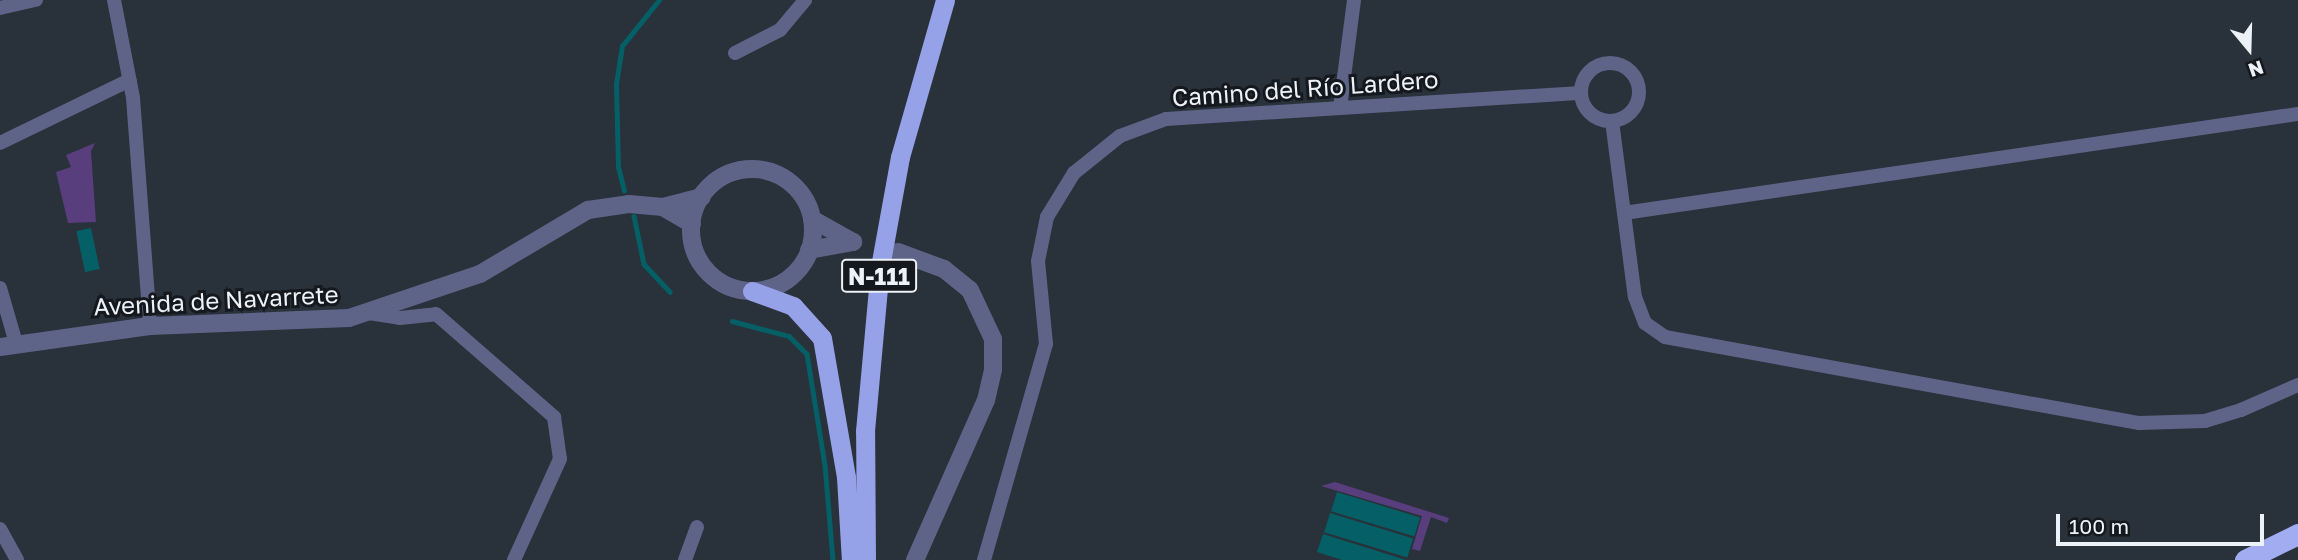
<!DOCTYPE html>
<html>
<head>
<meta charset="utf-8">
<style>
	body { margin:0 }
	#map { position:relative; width:2298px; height:560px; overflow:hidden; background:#29313a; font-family:"Golos Text",sans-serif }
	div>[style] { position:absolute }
	.green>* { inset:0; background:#583e7d }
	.water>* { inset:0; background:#045f66; transform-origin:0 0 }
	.stream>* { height:4.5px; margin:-2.25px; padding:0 2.25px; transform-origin:2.25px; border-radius:2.25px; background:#045f66 }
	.minor>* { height:14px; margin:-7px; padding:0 7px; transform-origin:7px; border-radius:7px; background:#5e6487 }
	.minor>.ring { margin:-7px; padding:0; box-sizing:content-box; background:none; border:14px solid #5e6487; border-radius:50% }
	.tertiary>* { height:18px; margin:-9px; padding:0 9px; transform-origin:9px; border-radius:9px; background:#5e6487 }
	.tertiary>.ring { margin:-9px; padding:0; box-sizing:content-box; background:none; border:18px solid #5e6487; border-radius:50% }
	.trunk>* { height:19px; margin:-9.5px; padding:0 9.5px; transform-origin:9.5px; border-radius:9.5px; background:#96a2e8 }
	.motorway>* { height:21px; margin:-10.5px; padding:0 10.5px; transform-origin:10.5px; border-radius:10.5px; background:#a1acf1 }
	span { translate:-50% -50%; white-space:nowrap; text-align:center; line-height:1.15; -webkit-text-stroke:6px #15181d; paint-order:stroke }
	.shield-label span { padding:2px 5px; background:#15181d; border:2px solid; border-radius:5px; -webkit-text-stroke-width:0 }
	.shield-label { font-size:23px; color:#edf2f8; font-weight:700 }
	.street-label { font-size:24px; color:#edf2f8 }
	.north { position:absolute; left:2214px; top:14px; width:70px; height:70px; -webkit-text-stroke:5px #15181d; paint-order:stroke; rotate:161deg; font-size:19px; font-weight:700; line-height:28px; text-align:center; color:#edf2f8 }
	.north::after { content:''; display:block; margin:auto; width:24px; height:32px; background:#edf2f8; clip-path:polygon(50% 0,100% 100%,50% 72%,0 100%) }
	.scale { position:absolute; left:2056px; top:514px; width:208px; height:32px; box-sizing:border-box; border:4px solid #edf2f8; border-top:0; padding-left:9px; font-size:21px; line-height:24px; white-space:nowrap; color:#edf2f8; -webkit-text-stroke:5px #15181d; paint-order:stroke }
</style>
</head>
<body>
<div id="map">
	<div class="green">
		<i style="clip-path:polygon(95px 143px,91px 151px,96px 222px,68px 223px,56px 172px,71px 167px,66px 155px)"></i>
		<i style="clip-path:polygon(1335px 482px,1449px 518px,1447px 523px,1431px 517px,1420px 551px,1412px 549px,1422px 516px,1321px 486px)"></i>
	</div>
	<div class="water">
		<i style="left:91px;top:228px;width:42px;height:15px;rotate:78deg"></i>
		<i style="left:1337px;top:492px;width:87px;height:20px;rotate:17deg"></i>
		<i style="left:1330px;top:513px;width:87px;height:20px;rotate:17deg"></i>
		<i style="clip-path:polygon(1323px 534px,1406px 560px,1342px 560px,1317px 552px)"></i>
	</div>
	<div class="stream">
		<i style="left:624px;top:191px;width:25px;rotate:-104deg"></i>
		<i style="left:618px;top:167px;width:83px;rotate:-91.4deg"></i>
		<i style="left:616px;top:84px;width:38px;rotate:-81deg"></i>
		<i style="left:622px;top:46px;width:59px;rotate:-51.2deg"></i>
		<i style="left:634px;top:216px;width:49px;rotate:78.2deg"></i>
		<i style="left:644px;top:264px;width:38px;rotate:47deg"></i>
		<i style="left:732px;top:321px;width:59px;rotate:14.7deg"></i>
		<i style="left:789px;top:336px;width:25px;rotate:45deg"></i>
		<i style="left:807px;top:354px;width:112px;rotate:80.8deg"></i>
		<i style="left:825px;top:465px;width:95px;rotate:85.2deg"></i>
	</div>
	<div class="minor">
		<i style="left:114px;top:0;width:100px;rotate:79deg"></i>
		<i style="left:133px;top:98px;width:229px;rotate:85.7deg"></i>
		<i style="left:0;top:8px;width:37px;rotate:-13deg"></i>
		<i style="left:735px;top:53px;width:51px;rotate:-27.1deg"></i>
		<i style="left:780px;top:30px;width:39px;rotate:-50deg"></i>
		<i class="ring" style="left:1581px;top:63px;width:44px;height:44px"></i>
		<i style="left:1340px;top:108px;width:109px;rotate:-82.6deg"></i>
		<i style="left:1612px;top:121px;width:177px;rotate:82.6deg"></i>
		<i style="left:1635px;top:297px;width:28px;rotate:69deg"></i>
		<i style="left:1645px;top:323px;width:24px;rotate:35deg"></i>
		<i style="left:1665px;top:337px;width:482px;rotate:10.3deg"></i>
		<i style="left:2139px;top:423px;width:66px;rotate:-1.7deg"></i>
		<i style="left:2205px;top:421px;width:38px;rotate:-17deg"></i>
		<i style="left:2241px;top:410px;width:62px;rotate:-23.7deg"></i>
		<i style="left:0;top:143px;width:144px;rotate:-25.9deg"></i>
		<i style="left:1624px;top:213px;width:681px;rotate:-8.36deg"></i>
		<i style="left:0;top:288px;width:57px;rotate:73.8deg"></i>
		<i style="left:369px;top:313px;width:31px;rotate:9deg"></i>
		<i style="left:400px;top:318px;width:36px;rotate:-6deg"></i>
		<i style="left:436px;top:314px;width:157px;rotate:41.1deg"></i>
		<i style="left:554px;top:417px;width:42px;rotate:81.9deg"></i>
		<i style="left:560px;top:459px;width:111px;rotate:114.5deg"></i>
		<i style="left:0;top:529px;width:35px;rotate:61deg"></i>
		<i style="left:685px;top:560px;width:35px;rotate:-70deg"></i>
		<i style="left:984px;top:560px;width:225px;rotate:-74deg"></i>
		<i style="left:1046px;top:344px;width:83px;rotate:-95.5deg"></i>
		<i style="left:1038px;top:261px;width:45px;rotate:-78.4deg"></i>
		<i style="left:1047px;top:217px;width:52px;rotate:-58.5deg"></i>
		<i style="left:1074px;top:173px;width:59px;rotate:-38.8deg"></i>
		<i style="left:1120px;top:136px;width:49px;rotate:-20.3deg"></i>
		<i style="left:1166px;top:119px;width:416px;rotate:-3.6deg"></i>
	</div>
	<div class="tertiary">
		<i class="ring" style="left:691px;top:169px;width:104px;height:104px"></i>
		<i style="left:692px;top:224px;width:34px;rotate:-150deg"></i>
		<i style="left:663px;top:207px;width:40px;rotate:-14.4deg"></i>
		<i style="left:809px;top:250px;width:45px;rotate:-10.3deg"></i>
		<i style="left:853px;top:242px;width:47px;rotate:-150.7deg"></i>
		<i style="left:898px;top:252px;width:49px;rotate:20.3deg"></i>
		<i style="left:944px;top:269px;width:33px;rotate:39deg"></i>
		<i style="left:970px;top:290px;width:54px;rotate:64.9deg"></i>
		<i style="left:993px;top:339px;width:31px;rotate:90deg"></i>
		<i style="left:993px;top:370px;width:31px;rotate:103deg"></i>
		<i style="left:986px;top:400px;width:175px;rotate:113.9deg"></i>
		<i style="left:0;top:347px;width:151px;rotate:-8deg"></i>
		<i style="left:150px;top:326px;width:199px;rotate:-2.3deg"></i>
		<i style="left:349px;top:318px;width:138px;rotate:-18.6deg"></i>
		<i style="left:480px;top:274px;width:126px;rotate:-30.7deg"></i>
		<i style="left:588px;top:210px;width:41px;rotate:-8.3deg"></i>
		<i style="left:629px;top:204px;width:34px;rotate:5deg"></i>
	</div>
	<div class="trunk">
		<i style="left:752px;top:291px;width:44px;rotate:20.1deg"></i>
		<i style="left:793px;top:306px;width:43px;rotate:47.8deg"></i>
		<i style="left:822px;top:338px;width:141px;rotate:80.2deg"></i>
		<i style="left:846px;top:477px;width:83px;rotate:86.6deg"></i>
		<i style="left:866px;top:560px;width:129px;rotate:-90.4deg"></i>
		<i style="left:865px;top:431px;width:165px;rotate:-84.8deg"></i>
		<i style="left:880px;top:267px;width:112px;rotate:-79.7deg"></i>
		<i style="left:900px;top:157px;width:163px;rotate:-74deg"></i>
	</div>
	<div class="motorway">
		<i style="left:2245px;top:560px;width:59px;rotate:-26.1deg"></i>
	</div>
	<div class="shield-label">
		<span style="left:879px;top:276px">N-111</span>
	</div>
	<div class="street-label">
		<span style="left:1305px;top:88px;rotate:-4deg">Camino del Río Lardero</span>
		<span style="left:216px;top:300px;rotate:-3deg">Avenida de Navarrete</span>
	</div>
	<div class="north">N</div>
	<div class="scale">100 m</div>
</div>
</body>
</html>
